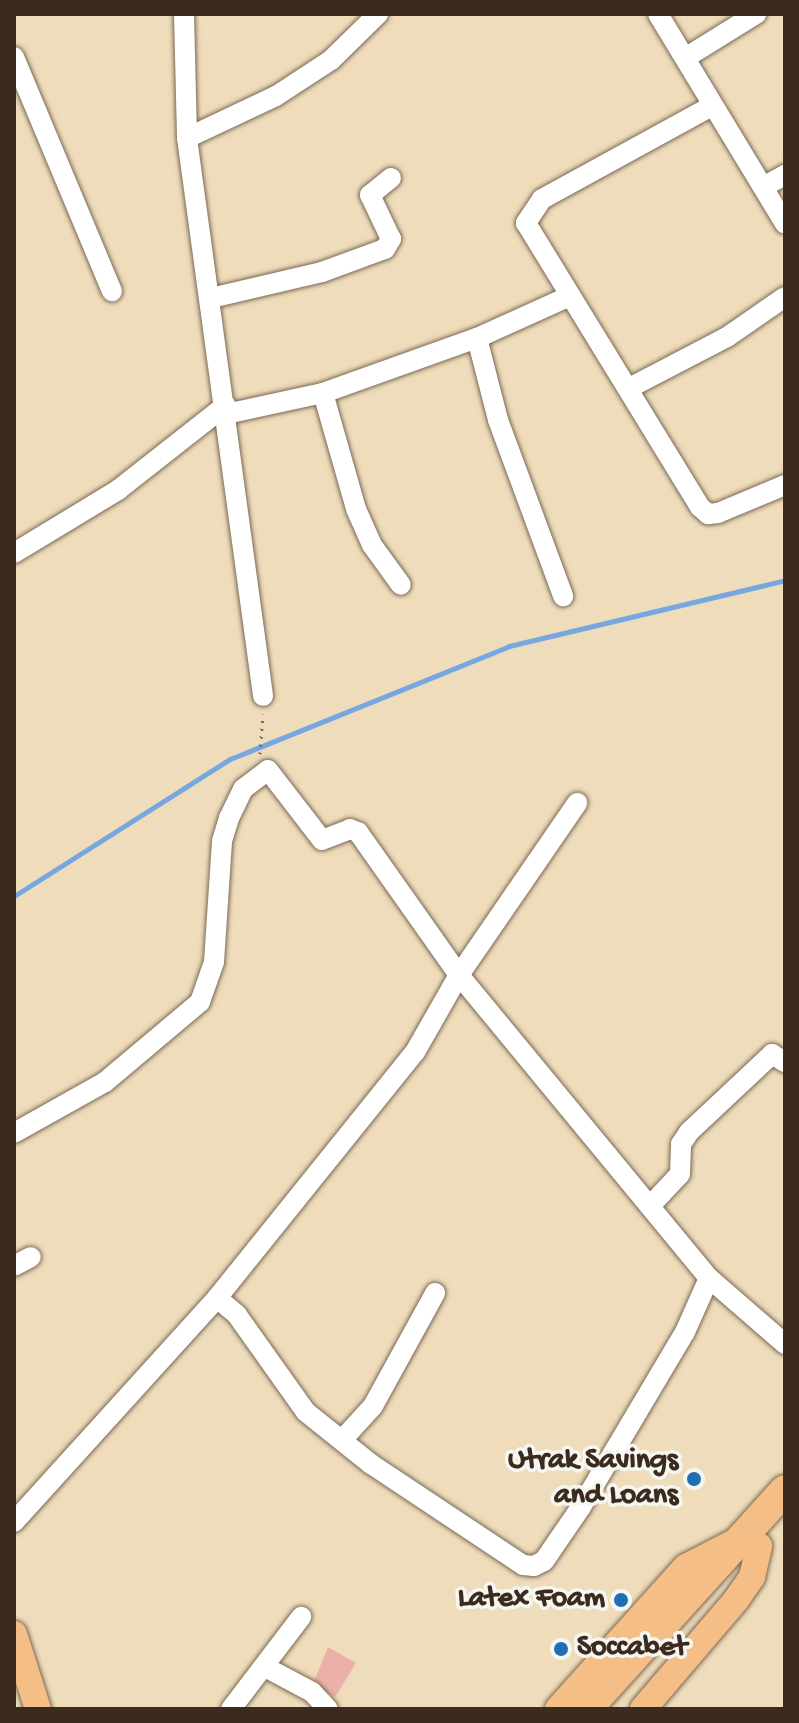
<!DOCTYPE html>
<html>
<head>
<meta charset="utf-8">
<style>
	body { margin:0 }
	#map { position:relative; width:799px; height:1723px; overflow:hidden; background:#eedcba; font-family:"Gochi Hand",sans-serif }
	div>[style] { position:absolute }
	.stream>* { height:5px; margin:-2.5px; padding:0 2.5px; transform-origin:2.5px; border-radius:2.5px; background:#77a7e1 }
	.building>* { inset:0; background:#ecb0aa }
	.path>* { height:3px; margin-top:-1.5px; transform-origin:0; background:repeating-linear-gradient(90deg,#7a6855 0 2px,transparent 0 8px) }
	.roads { filter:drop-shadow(0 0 2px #7a6855) drop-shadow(0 0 2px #7a6855) }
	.minor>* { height:20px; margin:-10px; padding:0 10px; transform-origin:10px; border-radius:10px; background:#fff }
	.major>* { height:26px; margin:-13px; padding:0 13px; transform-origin:13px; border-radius:13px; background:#f5be86 }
	.highway>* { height:30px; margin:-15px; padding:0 15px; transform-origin:15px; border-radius:15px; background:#f5be86 }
	.dots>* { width:22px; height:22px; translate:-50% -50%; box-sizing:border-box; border:4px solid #f6f6f2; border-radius:50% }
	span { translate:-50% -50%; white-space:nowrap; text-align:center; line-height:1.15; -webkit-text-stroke:7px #f6f6f2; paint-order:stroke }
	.poi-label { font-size:30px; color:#3b2a1e; font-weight:700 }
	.right { translate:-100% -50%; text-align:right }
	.left { translate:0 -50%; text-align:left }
	.frame { position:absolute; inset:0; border:16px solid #3b2a1e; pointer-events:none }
</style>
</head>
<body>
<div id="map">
	<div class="stream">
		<i style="left:14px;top:896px;width:256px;rotate:-32.4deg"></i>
		<i style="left:230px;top:759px;width:301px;rotate:-22deg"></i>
		<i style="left:509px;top:646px;width:284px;rotate:-13.4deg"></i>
	</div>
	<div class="building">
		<i style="clip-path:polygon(328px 1647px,356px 1663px,335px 1697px,313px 1684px)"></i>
	</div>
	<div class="path">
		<i style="left:260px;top:754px;width:40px;rotate:-85.7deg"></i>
	</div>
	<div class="roads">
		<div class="minor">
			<i style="left:184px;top:14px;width:124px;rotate:88.6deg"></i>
			<i style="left:187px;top:138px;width:563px;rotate:82.24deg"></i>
			<i style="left:658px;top:14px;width:245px;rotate:58.8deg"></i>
			<i style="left:14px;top:57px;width:254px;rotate:67.3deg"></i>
			<i style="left:685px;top:58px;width:84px;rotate:-31.8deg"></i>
			<i style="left:710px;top:107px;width:192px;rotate:151.3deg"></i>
			<i style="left:542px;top:199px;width:29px;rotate:124deg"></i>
			<i style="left:526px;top:223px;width:333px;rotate:58.5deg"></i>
			<i style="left:700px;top:507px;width:11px;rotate:41deg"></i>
			<i style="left:708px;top:514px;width:10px;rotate:-6deg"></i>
			<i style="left:718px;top:513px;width:73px;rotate:-22.7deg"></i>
			<i style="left:187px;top:138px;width:98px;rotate:-25.3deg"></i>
			<i style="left:276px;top:96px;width:66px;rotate:-33.2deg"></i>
			<i style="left:331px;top:60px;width:66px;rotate:-44.4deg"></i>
			<i style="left:763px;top:187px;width:25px;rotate:-29deg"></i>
			<i style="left:211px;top:298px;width:114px;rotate:-13.2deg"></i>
			<i style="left:322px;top:272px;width:67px;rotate:-20.1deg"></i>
			<i style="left:385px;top:249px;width:12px;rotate:-59deg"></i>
			<i style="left:391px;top:239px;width:49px;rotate:-115.5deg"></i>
			<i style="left:370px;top:195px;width:27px;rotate:-39deg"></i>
			<i style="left:477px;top:338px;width:85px;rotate:75.6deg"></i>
			<i style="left:498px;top:420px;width:188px;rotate:69.7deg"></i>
			<i style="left:631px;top:387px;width:108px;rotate:-27.5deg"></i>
			<i style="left:727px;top:337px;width:70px;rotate:-34.6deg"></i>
			<i style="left:323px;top:393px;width:121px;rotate:74.1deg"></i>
			<i style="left:356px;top:509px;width:39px;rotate:66deg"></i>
			<i style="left:372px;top:545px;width:49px;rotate:54.1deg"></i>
			<i style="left:226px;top:414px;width:99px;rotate:-12.2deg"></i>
			<i style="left:323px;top:393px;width:164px;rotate:-19.7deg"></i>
			<i style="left:477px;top:338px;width:102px;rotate:-24.3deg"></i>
			<i style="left:14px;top:553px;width:122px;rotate:-31.2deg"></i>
			<i style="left:118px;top:490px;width:137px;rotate:-38.2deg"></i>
			<i style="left:14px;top:1133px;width:104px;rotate:-29.3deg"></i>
			<i style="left:105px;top:1082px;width:124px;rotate:-40.1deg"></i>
			<i style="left:200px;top:1002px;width:42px;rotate:-70.7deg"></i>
			<i style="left:214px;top:962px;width:121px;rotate:-86.2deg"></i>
			<i style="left:222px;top:841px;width:24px;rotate:-73deg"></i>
			<i style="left:229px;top:818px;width:32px;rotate:-64deg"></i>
			<i style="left:243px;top:789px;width:31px;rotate:-37deg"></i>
			<i style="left:268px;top:770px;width:88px;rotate:52.4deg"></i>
			<i style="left:322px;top:840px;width:30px;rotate:-21deg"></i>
			<i style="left:350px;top:829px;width:9px;rotate:21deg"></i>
			<i style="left:358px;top:832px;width:175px;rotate:54.8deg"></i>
			<i style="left:459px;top:975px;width:393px;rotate:50.5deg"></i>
			<i style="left:709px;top:1278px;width:101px;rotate:41deg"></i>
			<i style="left:651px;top:1205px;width:42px;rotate:-46.9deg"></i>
			<i style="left:680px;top:1174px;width:30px;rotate:-88deg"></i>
			<i style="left:681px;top:1144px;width:14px;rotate:-56deg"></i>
			<i style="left:689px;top:1132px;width:114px;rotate:-43.2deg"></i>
			<i style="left:772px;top:1054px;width:15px;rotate:32deg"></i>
			<i style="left:14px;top:1266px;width:19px;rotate:-28deg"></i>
			<i style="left:217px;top:1298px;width:26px;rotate:40deg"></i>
			<i style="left:237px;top:1315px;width:119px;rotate:54.6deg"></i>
			<i style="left:306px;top:1412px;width:83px;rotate:38.7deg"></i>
			<i style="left:371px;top:1464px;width:182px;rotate:33.6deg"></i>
			<i style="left:523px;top:1565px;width:11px;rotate:5deg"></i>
			<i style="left:534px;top:1566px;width:11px;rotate:-27deg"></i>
			<i style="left:544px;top:1561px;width:65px;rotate:-55.6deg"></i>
			<i style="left:581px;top:1507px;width:204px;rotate:-59.3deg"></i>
			<i style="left:685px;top:1332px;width:59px;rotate:-66deg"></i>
			<i style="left:342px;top:1440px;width:46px;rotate:-47.6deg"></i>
			<i style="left:373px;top:1406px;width:129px;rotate:-61.2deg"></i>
			<i style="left:14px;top:1522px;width:302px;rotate:-47.8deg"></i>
			<i style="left:217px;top:1298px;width:316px;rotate:-51.2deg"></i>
			<i style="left:415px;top:1052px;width:89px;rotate:-60.3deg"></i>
			<i style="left:459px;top:975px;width:209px;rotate:-55.5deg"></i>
			<i style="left:265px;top:1667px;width:53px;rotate:28deg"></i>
			<i style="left:312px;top:1692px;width:23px;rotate:47deg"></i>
			<i style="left:231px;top:1709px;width:116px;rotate:-52.7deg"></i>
		</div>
		<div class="major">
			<i style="left:14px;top:1634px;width:79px;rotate:72.3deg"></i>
			<i style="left:558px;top:1709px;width:191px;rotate:-48deg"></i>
			<i style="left:686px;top:1567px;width:61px;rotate:-27.4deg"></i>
			<i style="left:643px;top:1709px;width:143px;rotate:-49.5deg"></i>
			<i style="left:736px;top:1600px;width:28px;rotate:-55deg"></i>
			<i style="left:752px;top:1577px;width:32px;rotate:-77deg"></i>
		</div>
		<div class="highway">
			<i style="left:587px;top:1709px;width:295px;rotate:-47.9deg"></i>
		</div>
	</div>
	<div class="dots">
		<i style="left:694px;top:1479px;background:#1f6fb2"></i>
		<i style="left:621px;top:1600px;background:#1f6fb2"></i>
		<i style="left:561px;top:1649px;background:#1f6fb2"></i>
	</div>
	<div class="poi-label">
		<span class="right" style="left:678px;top:1479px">Utrak Savings<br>and Loans</span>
		<span class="right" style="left:605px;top:1600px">Latex Foam</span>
		<span class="left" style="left:577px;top:1649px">Soccabet</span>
	</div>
	<div class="frame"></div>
</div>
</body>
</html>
